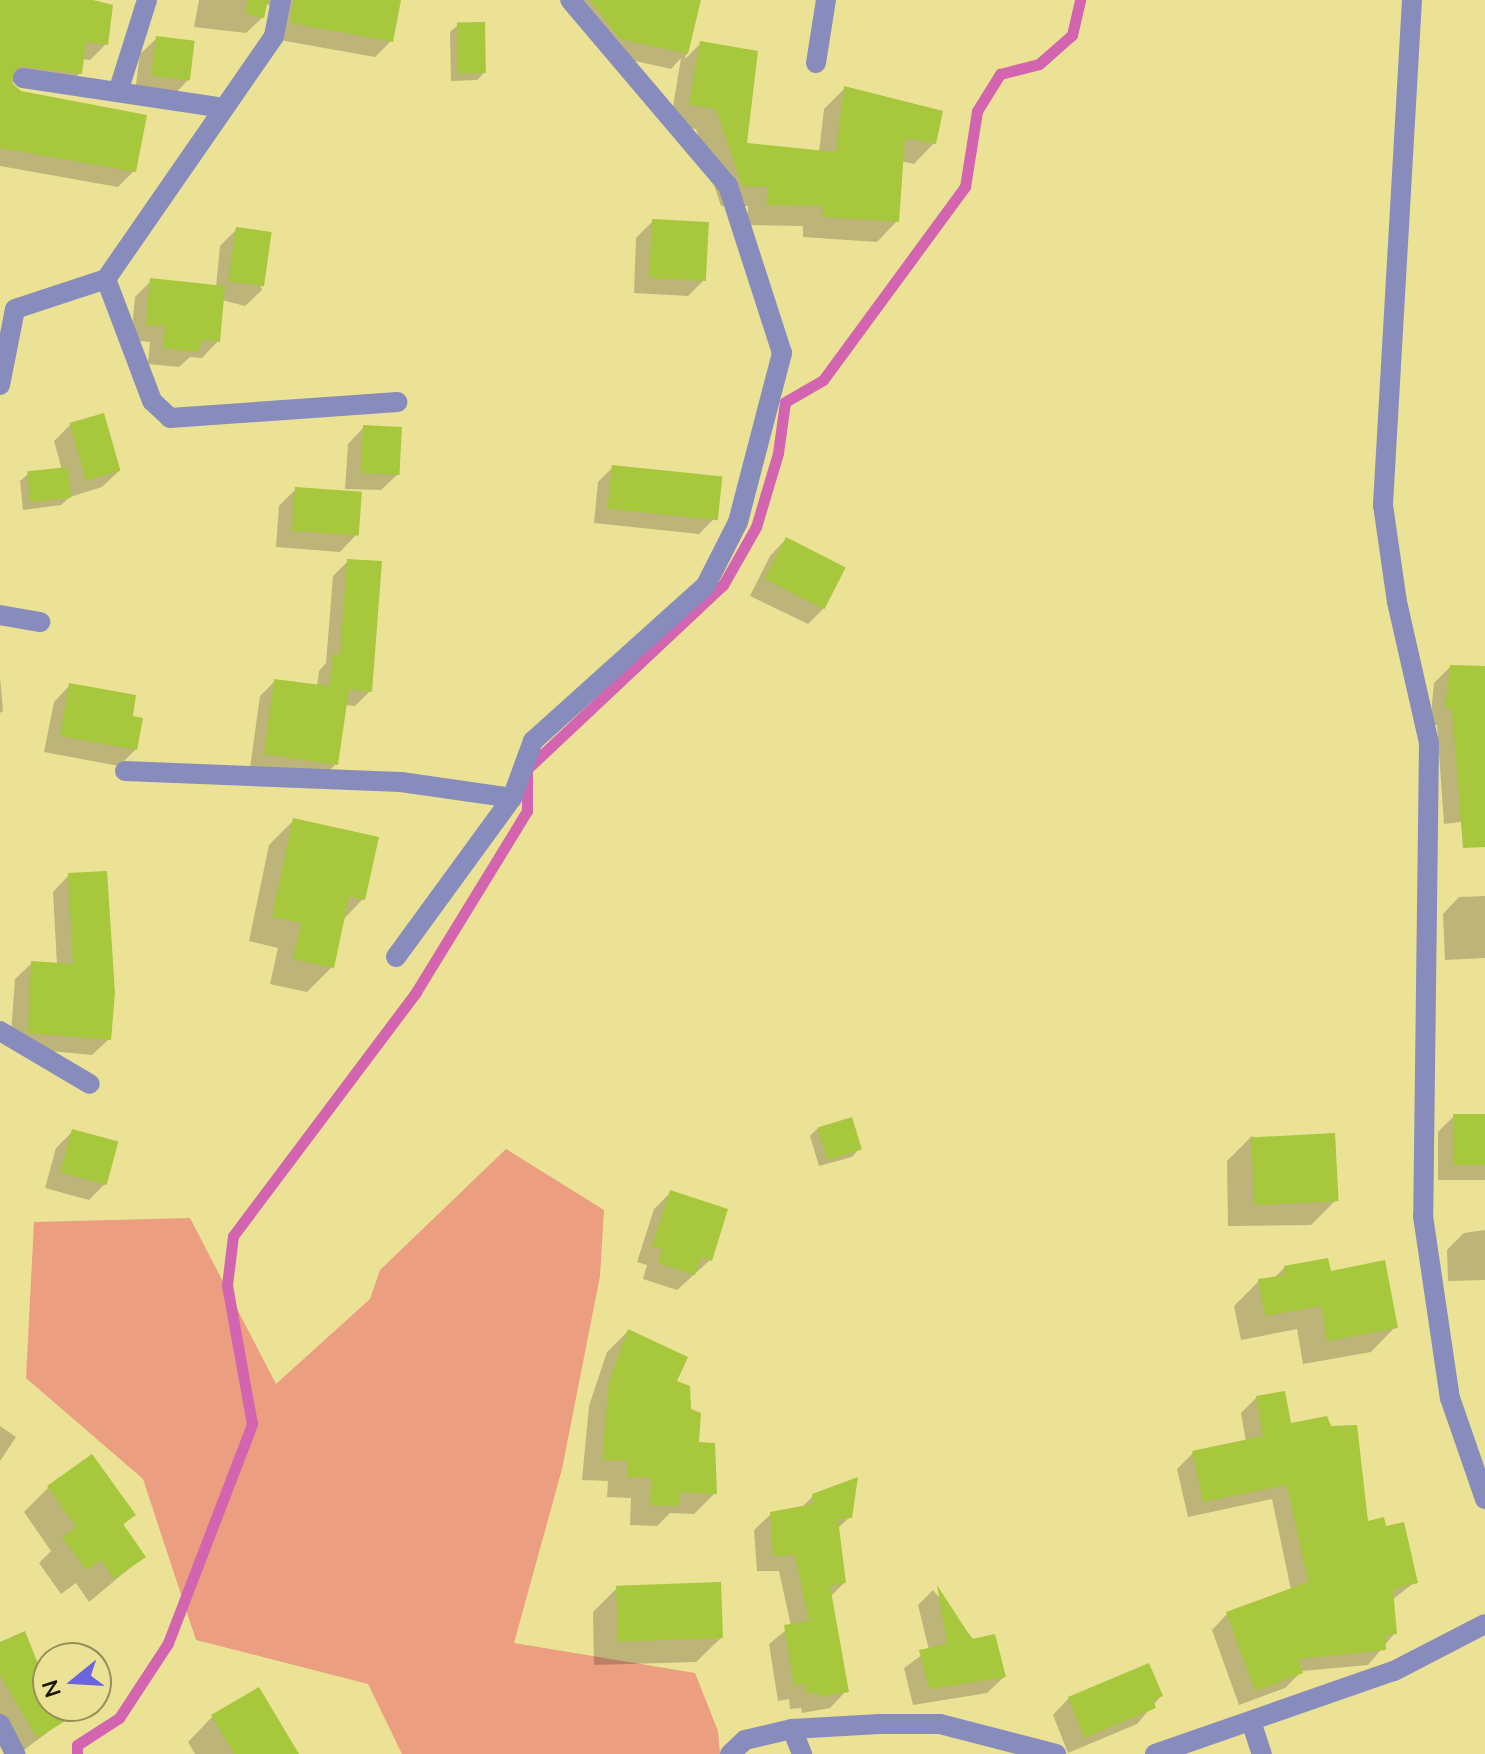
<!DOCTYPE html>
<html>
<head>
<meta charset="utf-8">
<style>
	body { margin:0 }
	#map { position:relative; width:1485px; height:1754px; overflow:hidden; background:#ece296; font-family:Mulish,sans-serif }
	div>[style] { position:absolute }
	.green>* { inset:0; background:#ec9e81 }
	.shadow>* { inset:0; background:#0003 }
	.stream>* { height:11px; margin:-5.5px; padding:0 5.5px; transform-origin:5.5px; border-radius:5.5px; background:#d364af }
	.building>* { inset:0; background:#a7c73c; transform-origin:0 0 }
	.service>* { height:20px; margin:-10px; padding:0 10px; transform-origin:10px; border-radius:10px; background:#888cbd }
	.minor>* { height:20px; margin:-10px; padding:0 10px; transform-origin:10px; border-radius:10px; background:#888cbd }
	span { translate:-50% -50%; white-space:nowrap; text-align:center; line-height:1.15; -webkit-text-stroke:8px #ece296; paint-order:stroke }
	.north { position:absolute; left:32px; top:1642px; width:80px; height:80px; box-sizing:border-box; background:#ece296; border:2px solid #98905a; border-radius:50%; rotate:252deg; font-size:22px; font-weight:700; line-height:32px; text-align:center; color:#191500 }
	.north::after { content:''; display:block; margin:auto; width:28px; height:36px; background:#6a64dd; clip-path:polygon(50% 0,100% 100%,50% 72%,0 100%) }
</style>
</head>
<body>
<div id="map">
	<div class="green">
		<i style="clip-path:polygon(506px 1149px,604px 1210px,600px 1276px,562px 1469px,514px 1643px,695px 1673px,718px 1731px,720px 1754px,402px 1754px,368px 1684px,196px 1640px,143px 1479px,26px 1378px,34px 1222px,190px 1218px,276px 1384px,370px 1299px,380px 1270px)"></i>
	</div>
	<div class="shadow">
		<i style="clip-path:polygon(0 0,91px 0,106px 44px,90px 60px,81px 59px,80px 73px,64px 89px,7px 82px,134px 171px,118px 187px,0 166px)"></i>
		<i style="clip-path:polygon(199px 0,399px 0,391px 41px,375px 57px,274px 39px,278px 13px,266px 3px,263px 17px,246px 33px,194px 27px)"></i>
		<i style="clip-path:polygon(575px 0,699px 0,685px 59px,701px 43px,745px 144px,819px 152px,824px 109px,845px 88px,934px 143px,914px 164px,901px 161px,897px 221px,877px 242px,803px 237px,803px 226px,747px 225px,748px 206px,721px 206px,696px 129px,670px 125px,681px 58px,671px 69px,604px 54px)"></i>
		<i style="clip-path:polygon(458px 25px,484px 73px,477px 80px,451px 81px,450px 32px)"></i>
		<i style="clip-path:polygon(157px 38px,188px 80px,172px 97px,135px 92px,140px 54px)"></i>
		<i style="clip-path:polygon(653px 221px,704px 280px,688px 296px,634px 293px,636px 238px)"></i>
		<i style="clip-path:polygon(237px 229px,262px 290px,245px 306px,222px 300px,218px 341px,202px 358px,190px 357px,179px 367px,148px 364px,150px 342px,131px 340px,135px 297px,151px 281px,216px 287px,220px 246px)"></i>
		<i style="clip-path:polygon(70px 425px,119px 471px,102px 487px,70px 497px,61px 505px,23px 510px,20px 481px,28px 474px,62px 470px,54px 441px)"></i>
		<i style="clip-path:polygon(364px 427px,398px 474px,381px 490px,345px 489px,348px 444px)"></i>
		<i style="clip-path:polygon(613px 467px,714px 519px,699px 534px,594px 523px,598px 482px)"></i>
		<i style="clip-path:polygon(296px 489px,356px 535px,340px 552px,276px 547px,279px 506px)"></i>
		<i style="clip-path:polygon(786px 539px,824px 608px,808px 624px,750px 596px,770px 556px)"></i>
		<i style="clip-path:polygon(348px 561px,370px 691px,355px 706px,345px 705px,336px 764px,321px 779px,250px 768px,260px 696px,275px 681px,317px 686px,319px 671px,326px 663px,333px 576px)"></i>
		<i style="clip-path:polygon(1485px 666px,1485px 819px,1444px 824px,1437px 725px,1430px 725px,1434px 683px,1450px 667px)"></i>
		<i style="clip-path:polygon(0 677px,3px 711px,0 713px)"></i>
		<i style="clip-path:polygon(70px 685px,136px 749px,119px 766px,44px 752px,54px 702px)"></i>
		<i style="clip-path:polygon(294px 820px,363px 899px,342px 921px,332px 967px,307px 992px,270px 984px,278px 948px,249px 941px,269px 845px)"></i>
		<i style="clip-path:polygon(69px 875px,109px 1039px,92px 1055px,10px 1047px,15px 979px,32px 963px,57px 965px,53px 892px)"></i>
		<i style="clip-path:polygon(1485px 896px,1485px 958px,1445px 960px,1443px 914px,1459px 897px)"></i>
		<i style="clip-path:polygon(1454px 1116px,1485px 1116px,1485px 1180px,1438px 1180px,1438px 1132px)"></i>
		<i style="clip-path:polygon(818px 1128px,859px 1149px,852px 1157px,819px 1166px,810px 1136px)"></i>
		<i style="clip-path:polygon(73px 1131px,106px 1183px,89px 1200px,45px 1188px,56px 1148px)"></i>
		<i style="clip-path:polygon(1252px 1136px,1336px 1200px,1311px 1225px,1228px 1226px,1227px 1161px)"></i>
		<i style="clip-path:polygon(670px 1193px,710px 1260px,677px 1290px,643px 1279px,647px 1265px,637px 1262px,654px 1209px)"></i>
		<i style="clip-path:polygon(1485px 1230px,1485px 1280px,1448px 1281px,1447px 1250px,1464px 1233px)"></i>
		<i style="clip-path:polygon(1284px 1268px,1329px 1273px,1395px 1327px,1371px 1352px,1303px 1364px,1297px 1329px,1241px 1340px,1234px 1306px,1259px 1281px,1273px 1279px)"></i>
		<i style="clip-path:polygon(628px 1331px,674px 1382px,715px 1493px,694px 1514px,670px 1513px,657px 1526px,630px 1525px,631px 1498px,607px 1497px,608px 1481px,582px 1480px,589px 1406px,607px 1352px)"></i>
		<i style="clip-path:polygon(1257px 1397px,1290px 1426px,1415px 1582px,1392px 1600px,1395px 1633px,1368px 1665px,1302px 1671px,1285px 1688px,1239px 1705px,1212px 1630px,1227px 1614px,1291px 1590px,1272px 1499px,1188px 1517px,1177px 1469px,1193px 1453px,1246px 1442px,1241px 1413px)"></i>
		<i style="clip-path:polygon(0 1426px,16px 1437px,0 1461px)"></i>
		<i style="clip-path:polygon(92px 1456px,133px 1515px,122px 1526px,143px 1557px,89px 1602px,76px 1583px,61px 1594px,39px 1563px,51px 1551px,24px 1512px,47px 1489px,83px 1534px,47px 1489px)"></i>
		<i style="clip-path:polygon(813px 1496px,850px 1517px,837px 1529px,844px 1583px,830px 1597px,846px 1691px,830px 1708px,802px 1713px,801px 1708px,790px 1709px,789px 1699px,778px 1701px,769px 1644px,791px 1626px,779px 1571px,757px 1571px,754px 1530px,771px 1514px,801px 1508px)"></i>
		<i style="clip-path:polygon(617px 1588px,721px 1638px,696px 1662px,594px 1665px,593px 1612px)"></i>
		<i style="clip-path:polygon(933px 1590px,1004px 1677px,987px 1693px,913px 1705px,904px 1668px,929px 1650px,918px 1605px)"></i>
		<i style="clip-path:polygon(0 1644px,48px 1693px,48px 1706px,56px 1706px,64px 1720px,20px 1753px,0 1715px)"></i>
		<i style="clip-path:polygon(1161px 1696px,1137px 1724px,1068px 1753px,1053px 1715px,1069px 1698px)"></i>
		<i style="clip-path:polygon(212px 1717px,297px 1754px,195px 1754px,188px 1742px)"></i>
	</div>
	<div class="stream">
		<i style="left:77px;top:1754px;width:9px;rotate:-90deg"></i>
		<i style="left:77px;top:1745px;width:50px;rotate:-32.7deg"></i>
		<i style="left:119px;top:1718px;width:90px;rotate:-56.8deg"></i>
		<i style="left:168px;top:1643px;width:235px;rotate:-69deg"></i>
		<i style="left:252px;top:1424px;width:141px;rotate:-100.2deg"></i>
		<i style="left:227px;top:1285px;width:49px;rotate:-83deg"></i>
		<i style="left:233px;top:1236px;width:305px;rotate:-53.1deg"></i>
		<i style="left:416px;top:992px;width:212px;rotate:-58.5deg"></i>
		<i style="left:527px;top:811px;width:42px;rotate:-90deg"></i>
		<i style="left:527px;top:769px;width:269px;rotate:-43.2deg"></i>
		<i style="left:723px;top:585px;width:67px;rotate:-60.4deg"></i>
		<i style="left:756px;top:527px;width:77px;rotate:-73.4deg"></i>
		<i style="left:778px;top:453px;width:51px;rotate:-82.2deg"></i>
		<i style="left:785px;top:402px;width:44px;rotate:-30.1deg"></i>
		<i style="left:823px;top:380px;width:240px;rotate:-53.7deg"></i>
		<i style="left:965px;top:187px;width:77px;rotate:-81deg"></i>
		<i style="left:977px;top:111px;width:44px;rotate:-58.1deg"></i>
		<i style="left:1000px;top:74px;width:40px;rotate:-14.4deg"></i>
		<i style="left:1039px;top:64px;width:44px;rotate:-41.3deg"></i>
		<i style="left:1072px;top:35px;width:36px;rotate:-77deg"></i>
	</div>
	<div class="building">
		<i style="clip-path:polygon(0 0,93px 0,113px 5px,108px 45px,86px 42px,82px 74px,19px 66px,11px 82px,21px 91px,147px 115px,136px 172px,0 148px)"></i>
		<i style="clip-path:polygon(247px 0,268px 0,264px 18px,246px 14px)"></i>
		<i style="clip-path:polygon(294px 0,401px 0,393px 42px,290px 23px)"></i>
		<i style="clip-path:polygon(590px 0,701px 0,688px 54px,620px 39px)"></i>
		<i style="left:485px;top:22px;width:51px;height:28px;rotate:89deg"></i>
		<i style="left:156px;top:36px;width:39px;height:40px;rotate:7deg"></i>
		<i style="clip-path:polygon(700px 41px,758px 51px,747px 143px,836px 152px,844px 86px,943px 111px,936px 144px,905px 138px,899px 222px,822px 217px,823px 206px,766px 205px,768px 187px,742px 186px,716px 109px,689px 105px)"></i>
		<i style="left:652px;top:219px;width:57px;height:59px;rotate:3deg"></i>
		<i style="left:236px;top:227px;width:36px;height:55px;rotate:8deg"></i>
		<i style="clip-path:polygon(150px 278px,225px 286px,220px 342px,203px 340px,197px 352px,163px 348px,165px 326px,146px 325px)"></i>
		<i style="left:104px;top:413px;width:60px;height:36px;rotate:74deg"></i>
		<i style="left:363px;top:425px;width:39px;height:48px;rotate:3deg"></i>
		<i style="left:612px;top:465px;width:111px;height:44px;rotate:6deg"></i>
		<i style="left:68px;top:467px;width:31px;height:41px;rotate:84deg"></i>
		<i style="left:295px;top:487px;width:67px;height:44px;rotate:4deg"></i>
		<i style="left:786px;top:537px;width:67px;height:47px;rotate:27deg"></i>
		<i style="clip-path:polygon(347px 559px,382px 561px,372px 692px,349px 689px,338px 765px,264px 754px,274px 679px,329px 686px,333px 654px,340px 655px)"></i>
		<i style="clip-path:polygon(1450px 665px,1485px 666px,1485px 847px,1463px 848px,1452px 709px,1445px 709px)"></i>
		<i style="clip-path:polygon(69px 683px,136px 695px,133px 716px,143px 718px,137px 750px,60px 736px)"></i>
		<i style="clip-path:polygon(293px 818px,379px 837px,365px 900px,349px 897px,334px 968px,293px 959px,301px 923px,272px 917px)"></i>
		<i style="clip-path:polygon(107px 871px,115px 993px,111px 1040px,28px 1033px,31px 961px,73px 964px,68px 873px)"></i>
		<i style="left:1453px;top:1114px;width:32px;height:51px"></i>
		<i style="left:852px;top:1117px;width:34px;height:36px;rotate:73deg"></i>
		<i style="left:72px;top:1129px;width:48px;height:45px;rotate:15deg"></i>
		<i style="left:1335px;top:1133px;width:68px;height:84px;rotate:87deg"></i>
		<i style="clip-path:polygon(670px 1190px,728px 1209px,712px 1261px,701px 1257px,695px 1275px,658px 1263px,662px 1249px,652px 1246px)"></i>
		<i style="clip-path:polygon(1328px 1258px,1331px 1271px,1385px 1260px,1398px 1328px,1327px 1341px,1321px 1306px,1265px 1316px,1258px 1279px,1285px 1275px,1284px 1266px)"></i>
		<i style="clip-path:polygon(628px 1329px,688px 1357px,677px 1381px,690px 1386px,691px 1409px,701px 1413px,699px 1442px,715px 1443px,717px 1494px,680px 1492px,679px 1506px,650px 1505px,651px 1478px,628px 1477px,628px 1461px,602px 1460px,609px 1383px)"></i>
		<i style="clip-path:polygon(1285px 1391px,1291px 1423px,1327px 1416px,1331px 1426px,1357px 1425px,1368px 1521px,1384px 1517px,1386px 1526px,1404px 1522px,1418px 1583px,1393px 1589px,1397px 1634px,1385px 1635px,1386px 1650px,1298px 1659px,1303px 1673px,1255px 1691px,1226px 1612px,1308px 1582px,1287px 1485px,1203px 1502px,1192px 1451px,1263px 1436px,1256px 1396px)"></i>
		<i style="clip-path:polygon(92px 1454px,136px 1515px,123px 1524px,146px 1557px,114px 1579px,101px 1560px,86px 1570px,62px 1537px,76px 1527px,47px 1486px)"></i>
		<i style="clip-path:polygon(858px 1477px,852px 1518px,838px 1519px,846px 1583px,830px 1586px,849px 1692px,818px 1697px,817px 1692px,807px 1694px,805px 1684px,794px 1686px,784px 1625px,809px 1621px,795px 1555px,773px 1556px,770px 1512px,813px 1504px,812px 1494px)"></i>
		<i style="left:721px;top:1582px;width:56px;height:105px;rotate:88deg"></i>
		<i style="clip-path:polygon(937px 1585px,972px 1639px,995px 1634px,1006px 1677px,929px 1689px,919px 1650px,947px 1644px)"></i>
		<i style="clip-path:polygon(25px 1631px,48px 1689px,48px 1706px,59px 1706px,67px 1720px,37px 1738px,0 1675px,0 1642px)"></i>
		<i style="clip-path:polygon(1149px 1663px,1163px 1696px,1153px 1700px,1156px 1708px,1084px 1738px,1068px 1697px)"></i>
		<i style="clip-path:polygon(259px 1687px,299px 1754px,234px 1754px,211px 1715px)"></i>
	</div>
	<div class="service">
		<i style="left:23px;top:78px;width:203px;rotate:8.5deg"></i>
		<i style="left:118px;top:92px;width:96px;rotate:-72.5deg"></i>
		<i style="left:0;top:385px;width:77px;rotate:-78.8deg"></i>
		<i style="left:15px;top:309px;width:96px;rotate:-18.2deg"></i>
		<i style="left:106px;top:279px;width:130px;rotate:69.3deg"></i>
		<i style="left:152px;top:401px;width:25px;rotate:43deg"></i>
		<i style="left:170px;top:418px;width:228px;rotate:-4deg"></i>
	</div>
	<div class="minor">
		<i style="left:1412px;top:0;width:506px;rotate:93.29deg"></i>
		<i style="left:1383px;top:505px;width:98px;rotate:81.8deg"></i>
		<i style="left:1397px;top:602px;width:145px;rotate:77.2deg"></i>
		<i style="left:1429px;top:743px;width:473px;rotate:90.7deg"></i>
		<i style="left:1423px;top:1216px;width:184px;rotate:81.6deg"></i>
		<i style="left:1450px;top:1398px;width:107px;rotate:70.9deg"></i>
		<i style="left:816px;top:63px;width:64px;rotate:-81deg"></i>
		<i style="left:106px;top:279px;width:295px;rotate:-55.3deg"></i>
		<i style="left:274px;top:36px;width:37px;rotate:-79deg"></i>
		<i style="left:0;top:615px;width:41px;rotate:9.9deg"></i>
		<i style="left:125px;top:771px;width:276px;rotate:2.3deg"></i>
		<i style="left:401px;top:782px;width:112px;rotate:8.2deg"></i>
		<i style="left:512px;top:798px;width:61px;rotate:-69.8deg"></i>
		<i style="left:533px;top:741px;width:233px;rotate:-42deg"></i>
		<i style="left:706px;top:585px;width:71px;rotate:-63.1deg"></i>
		<i style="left:738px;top:522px;width:175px;rotate:-75.4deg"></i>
		<i style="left:782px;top:353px;width:176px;rotate:-107.9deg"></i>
		<i style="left:728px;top:186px;width:244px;rotate:-130.3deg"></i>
		<i style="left:396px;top:957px;width:197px;rotate:-53.9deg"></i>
		<i style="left:0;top:1031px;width:104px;rotate:30.5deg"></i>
		<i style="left:1251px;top:1721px;width:35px;rotate:72deg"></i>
		<i style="left:0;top:1724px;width:34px;rotate:63deg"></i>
		<i style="left:792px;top:1729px;width:27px;rotate:68deg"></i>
		<i style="left:730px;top:1754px;width:21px;rotate:-43deg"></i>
		<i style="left:745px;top:1740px;width:48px;rotate:-13.2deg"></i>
		<i style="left:792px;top:1729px;width:87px;rotate:-3.3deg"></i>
		<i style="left:879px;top:1724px;width:61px"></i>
		<i style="left:940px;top:1724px;width:120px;rotate:14.5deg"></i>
		<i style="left:1155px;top:1754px;width:253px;rotate:-19.2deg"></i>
		<i style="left:1394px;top:1671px;width:102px;rotate:-27.3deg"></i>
	</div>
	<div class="north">N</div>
</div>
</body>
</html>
